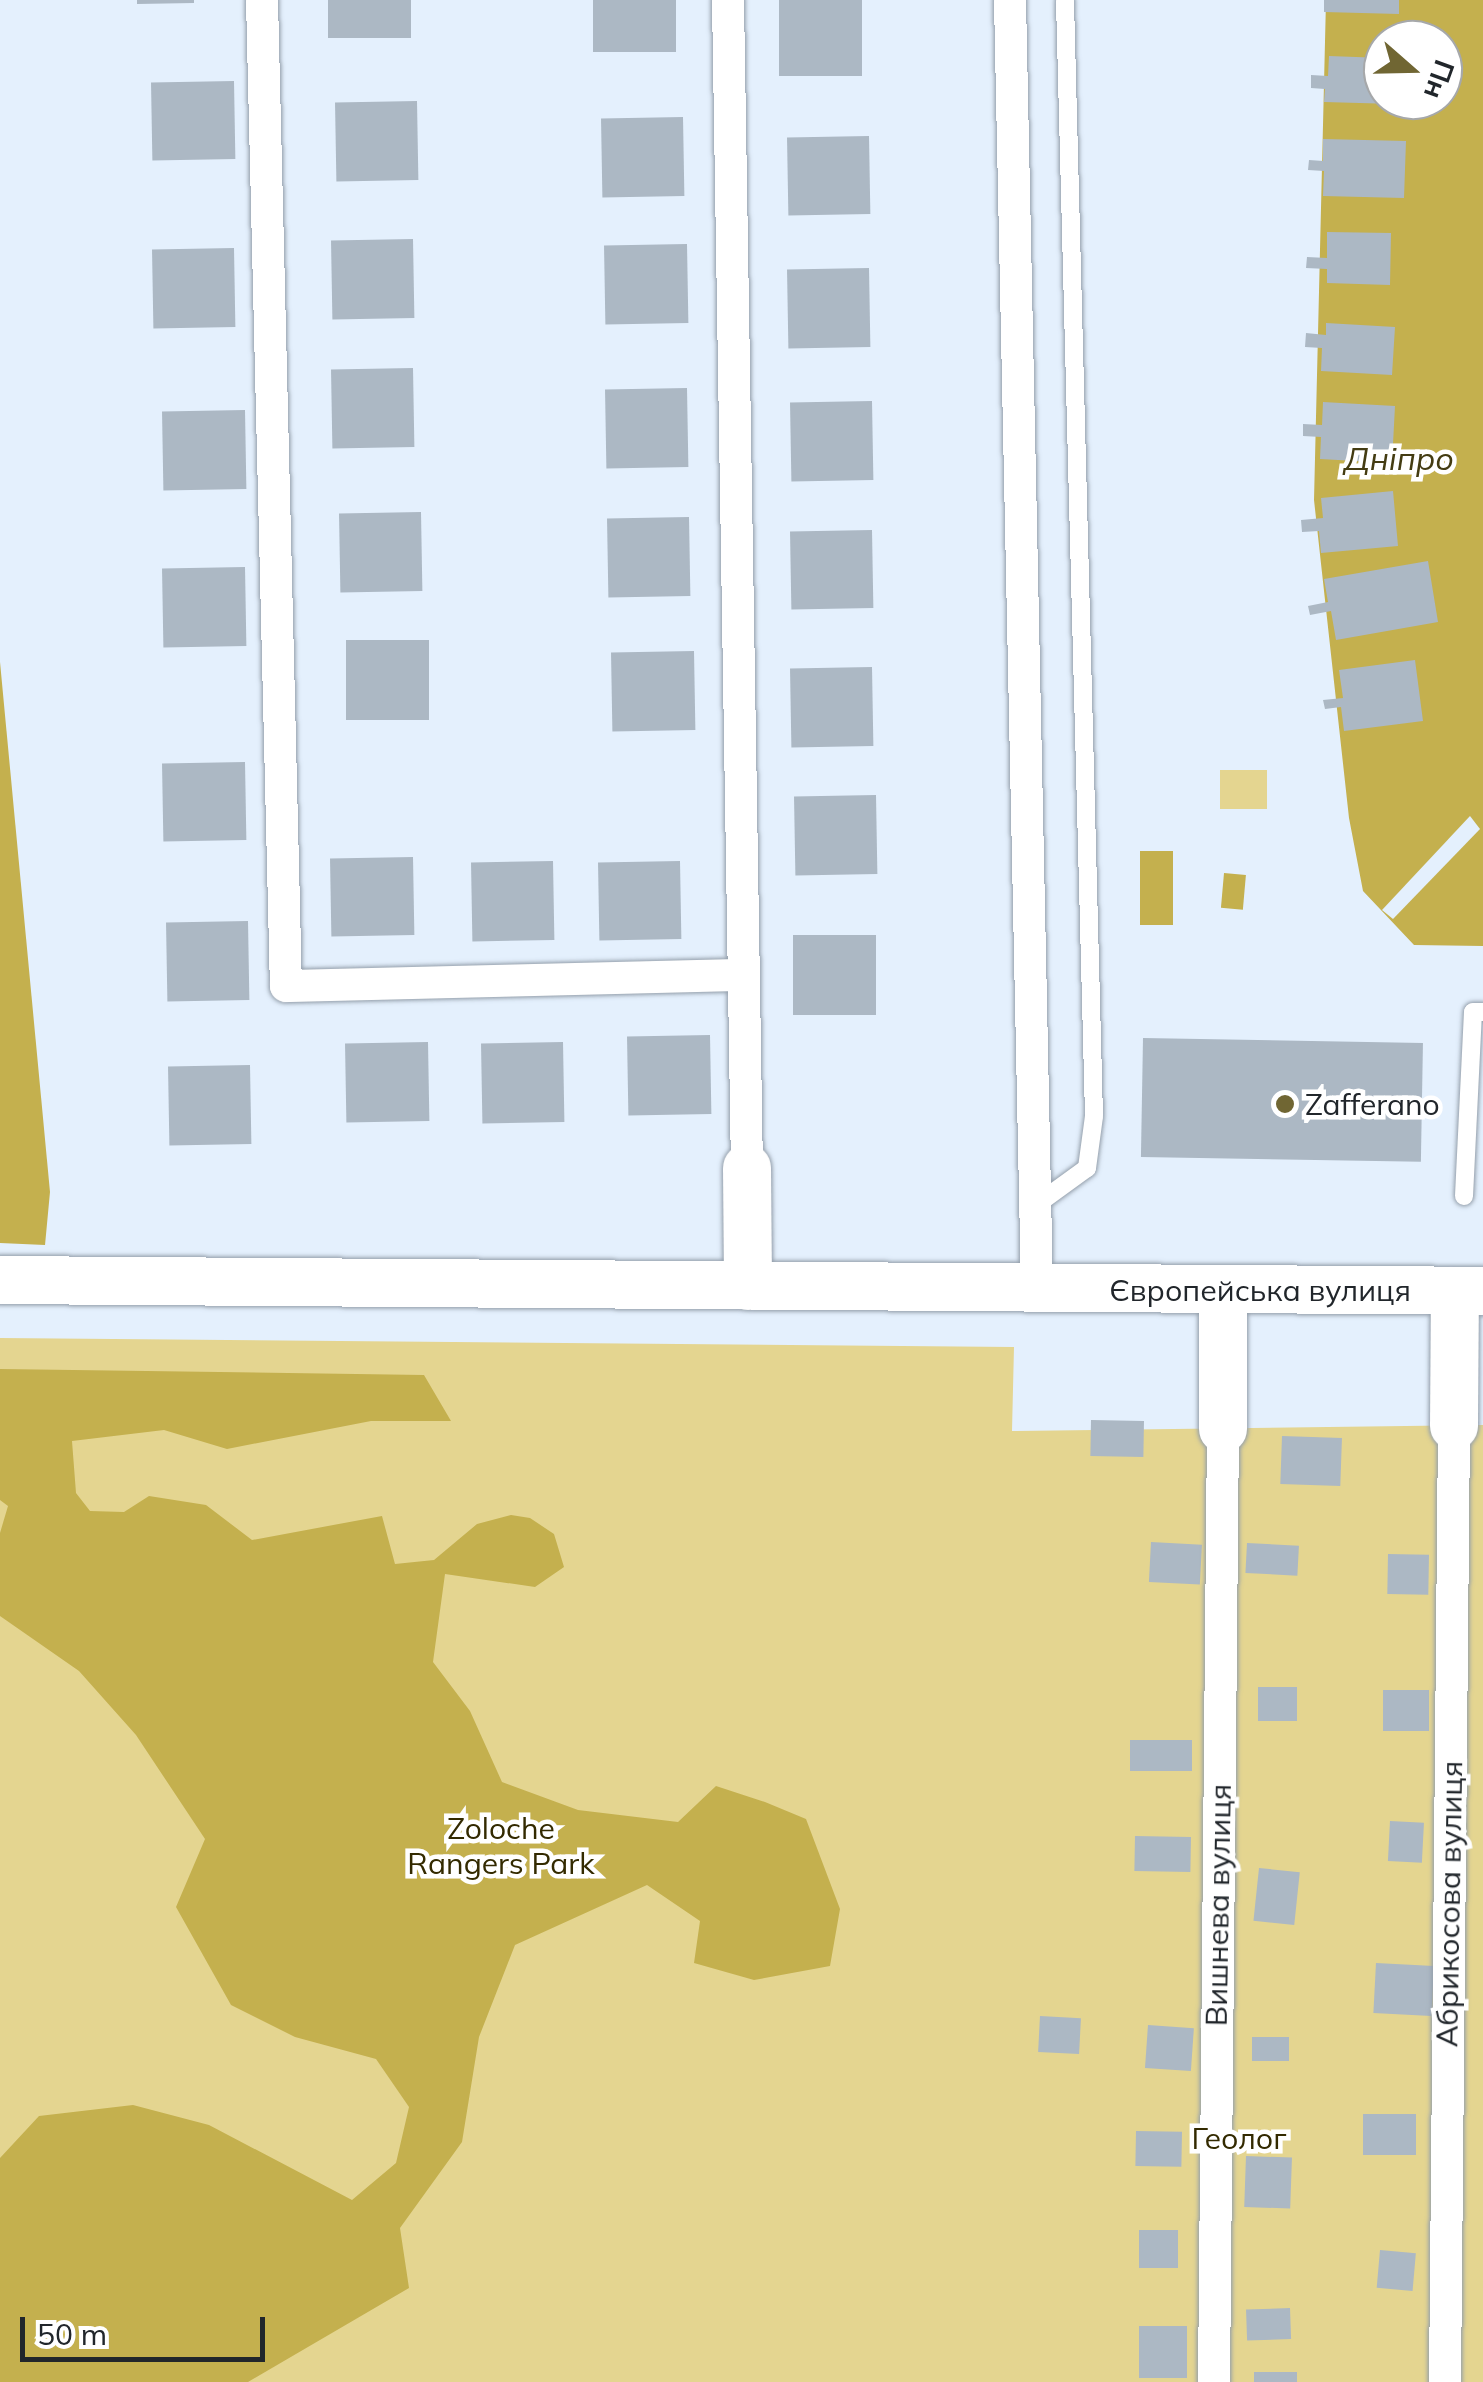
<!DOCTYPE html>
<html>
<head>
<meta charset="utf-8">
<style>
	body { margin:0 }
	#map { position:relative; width:1483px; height:2382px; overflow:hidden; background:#e4f0fd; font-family:Mulish,sans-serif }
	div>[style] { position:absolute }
	.green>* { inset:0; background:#e4d590; transform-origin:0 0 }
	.water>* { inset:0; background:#c4b04e; transform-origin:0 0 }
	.pier>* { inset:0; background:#e4f0fd }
	.building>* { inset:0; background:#acb8c4; transform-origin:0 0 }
	.roads { filter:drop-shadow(0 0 2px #949fab) drop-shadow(0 0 2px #949fab) }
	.lane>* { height:18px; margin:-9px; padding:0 9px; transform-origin:9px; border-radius:9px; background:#fff }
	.street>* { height:32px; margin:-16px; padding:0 16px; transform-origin:16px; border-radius:16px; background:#fff }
	.secondary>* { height:48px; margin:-24px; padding:0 24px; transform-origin:24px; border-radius:24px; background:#fff }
	.dots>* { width:28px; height:28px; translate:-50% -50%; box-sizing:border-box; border:5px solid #fff; border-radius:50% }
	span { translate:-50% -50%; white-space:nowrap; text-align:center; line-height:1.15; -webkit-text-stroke:9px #fff; paint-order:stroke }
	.poi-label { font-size:30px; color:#21262b }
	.left { translate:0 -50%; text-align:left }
	.street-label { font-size:30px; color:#21262b }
	.park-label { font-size:30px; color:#332a00 }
	.water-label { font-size:32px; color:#443c12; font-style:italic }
	.north { position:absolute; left:1363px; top:20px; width:100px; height:100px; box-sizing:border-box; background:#fff; border:2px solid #a6a8aa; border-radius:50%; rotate:110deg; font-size:28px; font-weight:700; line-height:40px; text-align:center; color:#21262b }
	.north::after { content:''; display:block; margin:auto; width:35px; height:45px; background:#706633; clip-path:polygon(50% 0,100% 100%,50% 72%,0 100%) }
	.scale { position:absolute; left:20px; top:2317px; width:245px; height:45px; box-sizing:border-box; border:5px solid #21262b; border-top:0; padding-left:12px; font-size:30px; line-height:35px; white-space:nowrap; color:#21262b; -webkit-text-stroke:8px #fff; paint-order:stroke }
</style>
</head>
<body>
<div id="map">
	<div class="green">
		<i style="left:1267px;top:770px;width:39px;height:47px;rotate:90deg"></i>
		<i style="clip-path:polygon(0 1338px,1014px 1347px,1012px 1431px,1483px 1425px,1483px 2382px,0 2382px)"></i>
	</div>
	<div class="water">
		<i style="clip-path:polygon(evenodd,1326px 0,1483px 0,1483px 946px,1414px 945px,1363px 891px,1349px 818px,1314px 500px,1326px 0,1383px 40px,1443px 40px,1443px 100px,1383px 100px,1383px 40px)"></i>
		<i style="clip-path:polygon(0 662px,50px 1192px,45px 1245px,0 1243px)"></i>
		<i style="left:1140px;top:851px;width:33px;height:74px"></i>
		<i style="left:1224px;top:873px;width:22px;height:35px;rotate:5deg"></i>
		<i style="clip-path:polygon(0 1369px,424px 1375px,451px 1421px,371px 1421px,227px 1449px,164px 1430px,72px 1441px,76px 1493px,90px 1511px,124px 1512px,149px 1496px,206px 1505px,252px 1540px,382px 1516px,395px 1564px,434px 1560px,477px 1524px,511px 1515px,530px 1518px,554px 1534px,564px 1567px,535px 1587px,445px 1574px,433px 1662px,470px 1711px,502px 1782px,578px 1810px,678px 1822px,716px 1786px,765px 1802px,806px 1819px,840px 1909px,830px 1966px,754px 1980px,694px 1963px,700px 1921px,647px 1885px,515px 1945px,479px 2037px,462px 2142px,400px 2228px,409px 2288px,248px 2382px,0 2382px,0 2158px,39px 2116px,133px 2105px,209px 2125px,352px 2200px,396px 2163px,409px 2107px,376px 2059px,295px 2037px,231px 2005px,176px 1907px,205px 1839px,136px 1735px,79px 1671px,0 1616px,0 1533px,8px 1506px,0 1500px)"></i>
	</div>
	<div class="pier">
		<i style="clip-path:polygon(1470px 816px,1480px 829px,1393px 919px,1382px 910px)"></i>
	</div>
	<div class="building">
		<i style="clip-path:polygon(137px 0,194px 0,194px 3px,137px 4px)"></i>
		<i style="left:328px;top:0;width:83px;height:38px"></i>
		<i style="left:593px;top:0;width:83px;height:52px"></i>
		<i style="left:779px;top:0;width:83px;height:76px"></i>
		<i style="clip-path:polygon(1324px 0,1399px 0,1399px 14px,1324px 12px)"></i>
		<i style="clip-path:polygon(1329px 56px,1383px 58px,1383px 100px,1395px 104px,1324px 102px,1325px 89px,1311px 88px,1311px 75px,1328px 76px)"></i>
		<i style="left:234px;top:81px;width:78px;height:83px;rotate:89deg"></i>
		<i style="left:417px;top:101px;width:79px;height:82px;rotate:89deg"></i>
		<i style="left:683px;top:117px;width:79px;height:82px;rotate:89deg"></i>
		<i style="left:869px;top:136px;width:78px;height:82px;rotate:89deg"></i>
		<i style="clip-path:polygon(1323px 139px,1406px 141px,1404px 198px,1323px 196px,1324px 171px,1308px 170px,1309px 160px,1323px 161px)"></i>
		<i style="clip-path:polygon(1327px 232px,1391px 233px,1390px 285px,1327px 283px,1327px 269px,1306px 268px,1307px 257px,1327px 258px)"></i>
		<i style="left:413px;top:239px;width:79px;height:82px;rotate:89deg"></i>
		<i style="left:687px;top:244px;width:79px;height:83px;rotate:89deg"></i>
		<i style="left:234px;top:248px;width:79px;height:82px;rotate:89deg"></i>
		<i style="left:869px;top:268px;width:79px;height:82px;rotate:89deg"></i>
		<i style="clip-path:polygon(1326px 323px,1395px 327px,1392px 375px,1321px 371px,1322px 348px,1305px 347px,1306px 333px,1326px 335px)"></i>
		<i style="left:413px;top:368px;width:79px;height:82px;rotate:89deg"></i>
		<i style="left:687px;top:388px;width:79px;height:82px;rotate:89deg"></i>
		<i style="left:872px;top:401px;width:79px;height:82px;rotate:89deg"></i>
		<i style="clip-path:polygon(1323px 402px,1395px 406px,1392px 463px,1320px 459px,1321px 437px,1303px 436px,1303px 424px,1322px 425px)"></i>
		<i style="left:245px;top:410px;width:79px;height:83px;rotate:89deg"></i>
		<i style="clip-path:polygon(1393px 491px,1398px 546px,1321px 553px,1319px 531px,1302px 532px,1301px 520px,1323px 518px,1321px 498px)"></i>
		<i style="left:421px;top:512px;width:79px;height:82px;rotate:89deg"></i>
		<i style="left:689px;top:517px;width:79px;height:82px;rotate:89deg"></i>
		<i style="left:872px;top:530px;width:78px;height:82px;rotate:89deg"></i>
		<i style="clip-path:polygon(1428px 561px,1438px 622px,1336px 640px,1331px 611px,1310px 615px,1308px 606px,1328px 602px,1324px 579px)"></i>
		<i style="left:245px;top:567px;width:79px;height:83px;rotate:89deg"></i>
		<i style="left:346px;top:640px;width:83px;height:80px"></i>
		<i style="left:694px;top:651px;width:79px;height:83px;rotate:89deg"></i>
		<i style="clip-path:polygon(1415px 660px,1423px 721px,1344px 731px,1341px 707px,1325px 709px,1323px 700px,1343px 698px,1339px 670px)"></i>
		<i style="left:872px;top:667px;width:79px;height:82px;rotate:89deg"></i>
		<i style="left:245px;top:762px;width:78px;height:83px;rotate:89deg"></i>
		<i style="left:876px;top:795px;width:79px;height:82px;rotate:89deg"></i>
		<i style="left:413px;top:857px;width:78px;height:83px;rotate:89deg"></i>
		<i style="left:553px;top:861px;width:79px;height:82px;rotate:89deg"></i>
		<i style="left:680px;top:861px;width:78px;height:82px;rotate:89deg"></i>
		<i style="left:248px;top:921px;width:79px;height:82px;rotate:89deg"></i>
		<i style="left:793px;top:935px;width:83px;height:80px"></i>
		<i style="left:710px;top:1035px;width:79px;height:83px;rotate:89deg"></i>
		<i style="left:1143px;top:1038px;width:280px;height:119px;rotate:1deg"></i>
		<i style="left:428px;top:1042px;width:79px;height:83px;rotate:89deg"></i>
		<i style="left:563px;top:1042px;width:80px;height:82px;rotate:89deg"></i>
		<i style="left:250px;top:1065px;width:79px;height:82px;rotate:89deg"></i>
		<i style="left:1091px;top:1420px;width:53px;height:36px;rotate:1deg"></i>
		<i style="left:1282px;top:1436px;width:60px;height:48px;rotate:2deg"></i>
		<i style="left:1151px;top:1542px;width:51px;height:40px;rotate:3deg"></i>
		<i style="left:1247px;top:1543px;width:52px;height:30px;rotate:3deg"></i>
		<i style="left:1388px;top:1554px;width:41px;height:40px;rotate:1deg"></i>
		<i style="left:1258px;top:1687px;width:39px;height:34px"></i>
		<i style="left:1429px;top:1690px;width:41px;height:46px;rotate:90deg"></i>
		<i style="left:1130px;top:1740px;width:62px;height:31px"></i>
		<i style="left:1390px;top:1821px;width:34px;height:40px;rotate:3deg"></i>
		<i style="left:1135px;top:1836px;width:56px;height:35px;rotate:1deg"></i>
		<i style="left:1259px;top:1868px;width:41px;height:53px;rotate:6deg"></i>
		<i style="left:1376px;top:1963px;width:58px;height:50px;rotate:3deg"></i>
		<i style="left:1040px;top:2016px;width:41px;height:36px;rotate:3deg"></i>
		<i style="left:1148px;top:2025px;width:46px;height:43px;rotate:4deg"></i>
		<i style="left:1252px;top:2037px;width:37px;height:24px"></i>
		<i style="left:1363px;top:2114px;width:53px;height:41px"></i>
		<i style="left:1136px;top:2131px;width:46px;height:35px;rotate:1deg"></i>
		<i style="left:1246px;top:2156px;width:46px;height:51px;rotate:2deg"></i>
		<i style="left:1139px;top:2230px;width:39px;height:38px"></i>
		<i style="left:1380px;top:2250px;width:36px;height:38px;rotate:5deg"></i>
		<i style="left:1290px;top:2308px;width:31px;height:44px;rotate:88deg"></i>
		<i style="left:1187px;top:2326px;width:52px;height:48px;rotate:90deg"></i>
		<i style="left:1254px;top:2372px;width:43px;height:10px"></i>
	</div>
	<div class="roads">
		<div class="lane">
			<i style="left:1464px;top:1196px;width:184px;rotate:-87.2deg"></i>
			<i style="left:1473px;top:1012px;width:10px"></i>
			<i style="left:1036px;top:1205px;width:63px;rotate:-36deg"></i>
			<i style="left:1087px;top:1168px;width:52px;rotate:-82.3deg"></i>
			<i style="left:1094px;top:1116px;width:1116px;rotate:-91.49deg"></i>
		</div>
		<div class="street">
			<i style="left:262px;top:0;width:986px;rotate:88.61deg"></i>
			<i style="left:286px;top:986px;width:456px;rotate:-1.4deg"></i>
			<i style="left:728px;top:0;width:1168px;rotate:89.07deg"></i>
			<i style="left:1010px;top:0;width:1289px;rotate:88.8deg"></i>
			<i style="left:1214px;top:2382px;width:953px;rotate:-89.46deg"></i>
			<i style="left:1445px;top:2382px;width:956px;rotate:-89.46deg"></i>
		</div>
		<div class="secondary">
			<i style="left:747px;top:1168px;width:118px;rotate:89.5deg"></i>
			<i style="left:0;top:1280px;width:1483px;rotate:0.42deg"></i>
			<i style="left:1454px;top:1426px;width:135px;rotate:-89.6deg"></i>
			<i style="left:1223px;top:1429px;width:139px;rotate:-90deg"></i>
		</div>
	</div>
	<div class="dots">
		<i style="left:1285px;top:1104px;background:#706633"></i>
	</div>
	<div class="poi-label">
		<span class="left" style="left:1305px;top:1104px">Zafferano</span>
	</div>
	<div class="street-label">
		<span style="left:1260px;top:1290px">Європейська вулиця</span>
		<span style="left:1449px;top:1904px;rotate:-89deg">Абрикосова вулиця</span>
		<span style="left:1218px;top:1905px;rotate:-89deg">Вишнева вулиця</span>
	</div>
	<div class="park-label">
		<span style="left:501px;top:1845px">Zoloche<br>Rangers Park</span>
		<span style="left:1239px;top:2138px">Геолог</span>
	</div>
	<div class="water-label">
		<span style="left:1399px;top:458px">Дніпро</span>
	</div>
	<div class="north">Пн</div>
	<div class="scale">50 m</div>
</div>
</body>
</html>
